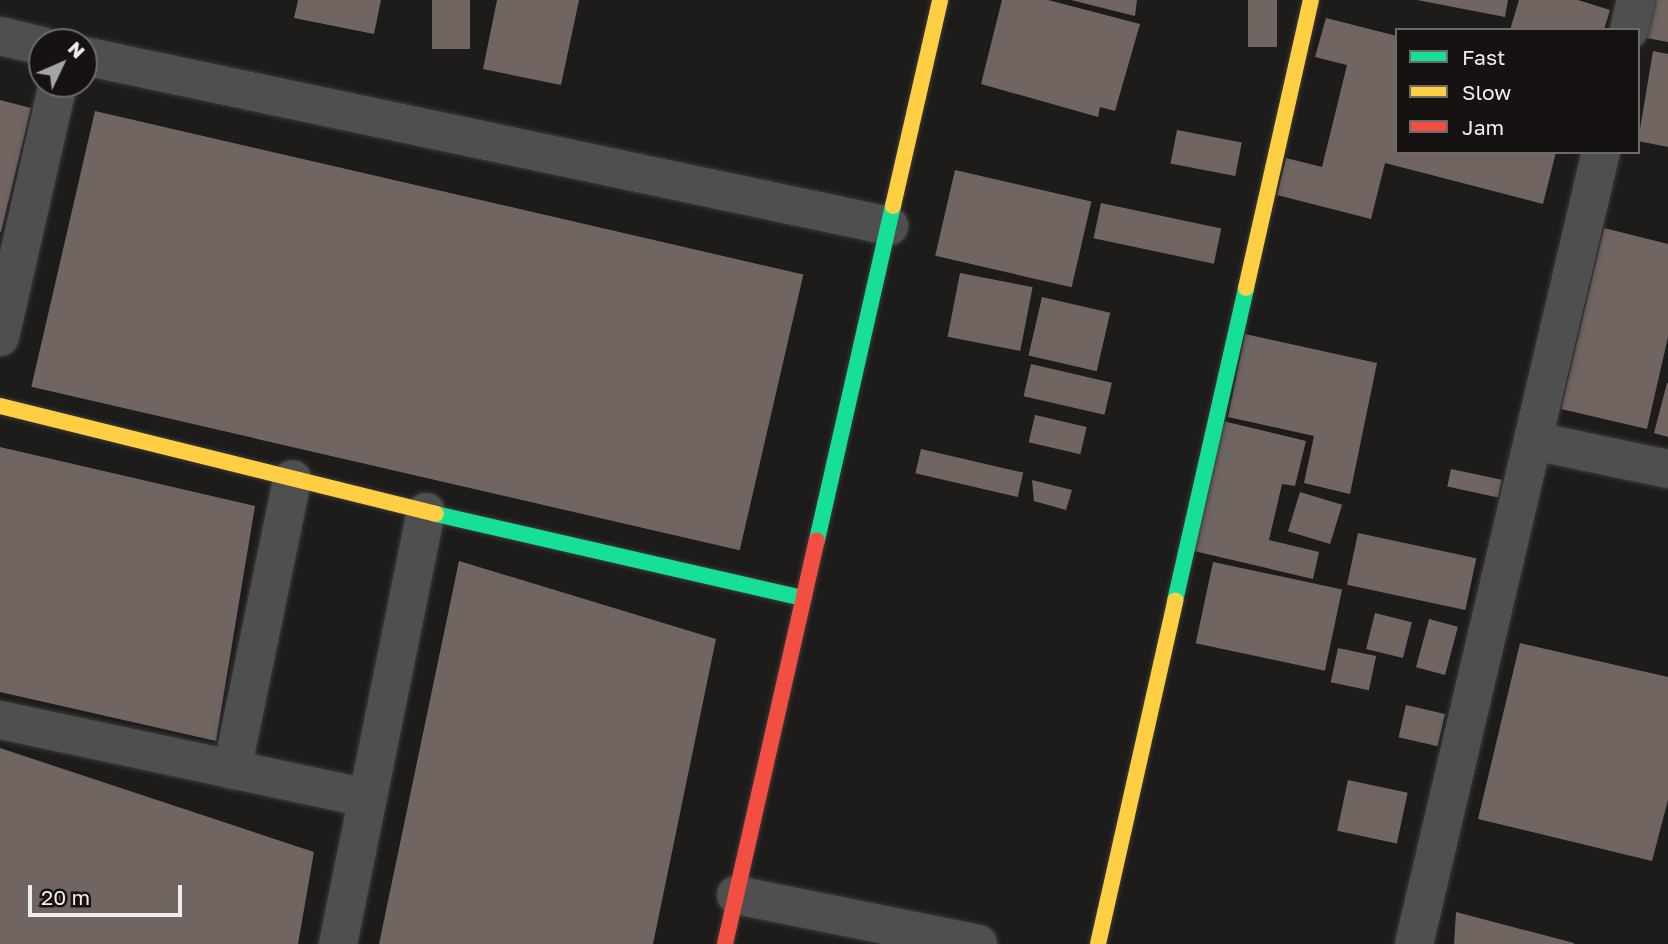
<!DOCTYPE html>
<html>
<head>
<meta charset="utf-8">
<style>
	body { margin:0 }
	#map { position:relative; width:1668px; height:944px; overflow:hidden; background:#1e1c1b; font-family:"Golos Text",sans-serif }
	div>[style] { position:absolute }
	.building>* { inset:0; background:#706560; transform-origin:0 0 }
	.roads { filter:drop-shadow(0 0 2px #3b3939) drop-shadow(0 0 2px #3b3939) }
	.street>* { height:38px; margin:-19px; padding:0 19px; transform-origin:19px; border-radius:19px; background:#4f4f4f }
	.fast>* { height:16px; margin:-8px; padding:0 8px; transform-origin:8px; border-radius:8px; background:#16e098 }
	.slow>* { height:16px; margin:-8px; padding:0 8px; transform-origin:8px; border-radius:8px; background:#ffcf43 }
	.jam>* { height:16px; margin:-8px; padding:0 8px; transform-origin:8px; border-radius:8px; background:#f24e42 }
	span { translate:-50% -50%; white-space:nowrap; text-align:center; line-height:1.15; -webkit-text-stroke:7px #161211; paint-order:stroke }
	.legend { position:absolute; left:1395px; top:28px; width:245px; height:126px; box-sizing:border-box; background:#161211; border:2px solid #6d6a69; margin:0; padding:9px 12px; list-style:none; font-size:21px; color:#f0eeed }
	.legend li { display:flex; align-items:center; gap:14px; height:35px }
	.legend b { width:35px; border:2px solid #6d6a69 }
	.north { position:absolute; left:28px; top:28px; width:70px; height:70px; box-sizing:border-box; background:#161211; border:2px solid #6d6a69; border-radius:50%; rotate:46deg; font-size:19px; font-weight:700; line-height:28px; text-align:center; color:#f0eeed }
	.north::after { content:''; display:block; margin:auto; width:24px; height:32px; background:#a6a4a4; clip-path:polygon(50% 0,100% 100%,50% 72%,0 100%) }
	.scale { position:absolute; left:28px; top:885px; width:154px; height:32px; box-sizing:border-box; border:4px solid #f0eeed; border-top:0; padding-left:9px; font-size:21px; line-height:24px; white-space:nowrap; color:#f0eeed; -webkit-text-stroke:5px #161211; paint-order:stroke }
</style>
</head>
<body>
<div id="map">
	<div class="building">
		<i style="clip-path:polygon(298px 0,381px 0,374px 34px,294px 18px)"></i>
		<i style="left:432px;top:0;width:38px;height:49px"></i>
		<i style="clip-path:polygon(497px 0,579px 0,561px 85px,483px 69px)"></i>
		<i style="clip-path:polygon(1002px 0,1048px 0,1140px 24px,1115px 111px,1100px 107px,1098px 117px,981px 84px)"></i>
		<i style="clip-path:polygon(1071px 0,1137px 0,1135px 16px)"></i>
		<i style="left:1248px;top:0;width:29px;height:47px"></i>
		<i style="clip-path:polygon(1417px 0,1508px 0,1505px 17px)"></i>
		<i style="clip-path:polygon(1519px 0,1578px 0,1610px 10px,1604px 30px,1510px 30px)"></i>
		<i style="clip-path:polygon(1651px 0,1668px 0,1668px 42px,1641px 37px)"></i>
		<i style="clip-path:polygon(1326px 18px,1397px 36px,1397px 152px,1556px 152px,1543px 204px,1385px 163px,1371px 219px,1277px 195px,1286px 158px,1322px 167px,1347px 65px,1315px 57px)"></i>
		<i style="clip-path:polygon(1653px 51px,1668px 54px,1668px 147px,1638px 141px)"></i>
		<i style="clip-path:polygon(0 100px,31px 108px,1px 232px,0 232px)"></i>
		<i style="left:95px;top:111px;width:727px;height:283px;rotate:13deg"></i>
		<i style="left:1177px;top:130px;width:66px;height:34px;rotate:11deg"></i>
		<i style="left:955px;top:170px;width:140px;height:88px;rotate:13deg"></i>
		<i style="left:1101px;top:203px;width:123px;height:36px;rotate:12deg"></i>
		<i style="clip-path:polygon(1604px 228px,1668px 244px,1668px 337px,1647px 429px,1561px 409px)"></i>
		<i style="left:960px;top:273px;width:74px;height:65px;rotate:11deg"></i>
		<i style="left:1042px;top:297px;width:70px;height:60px;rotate:13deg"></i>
		<i style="clip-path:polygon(1245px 334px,1377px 363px,1350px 494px,1304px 483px,1314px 436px,1228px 417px)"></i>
		<i style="left:1031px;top:364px;width:83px;height:33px;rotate:13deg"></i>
		<i style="clip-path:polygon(1667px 383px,1668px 383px,1668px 437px,1654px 433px)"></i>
		<i style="left:1035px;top:415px;width:53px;height:28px;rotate:13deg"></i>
		<i style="clip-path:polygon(1223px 421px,1306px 441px,1295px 486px,1282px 484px,1269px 540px,1319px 552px,1313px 579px,1194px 551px)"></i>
		<i style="clip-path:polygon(0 447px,255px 506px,216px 741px,0 692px)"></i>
		<i style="left:921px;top:449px;width:105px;height:25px;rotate:13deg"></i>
		<i style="left:1451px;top:469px;width:52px;height:18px;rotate:12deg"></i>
		<i style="clip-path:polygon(1032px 480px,1072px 490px,1066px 510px,1034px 501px)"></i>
		<i style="left:1300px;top:492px;width:44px;height:41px;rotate:17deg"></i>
		<i style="left:1358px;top:533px;width:121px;height:53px;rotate:12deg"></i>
		<i style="clip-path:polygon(459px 561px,716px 639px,653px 944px,379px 944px)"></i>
		<i style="left:1213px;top:562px;width:132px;height:83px;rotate:12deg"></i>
		<i style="left:1375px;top:613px;width:38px;height:37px;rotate:14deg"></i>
		<i style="left:1429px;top:619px;width:30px;height:50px;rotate:15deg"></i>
		<i style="clip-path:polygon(1520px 643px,1668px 677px,1668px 800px,1652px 861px,1478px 819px)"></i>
		<i style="left:1338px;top:648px;width:39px;height:35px;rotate:12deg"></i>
		<i style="left:1406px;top:705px;width:40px;height:33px;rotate:13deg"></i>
		<i style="clip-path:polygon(0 748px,314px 852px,298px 944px,0 944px)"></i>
		<i style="left:1348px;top:780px;width:61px;height:52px;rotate:12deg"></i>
		<i style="clip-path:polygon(1456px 912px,1574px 943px,1574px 944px,1454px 944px)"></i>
	</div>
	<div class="roads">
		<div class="street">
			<i style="left:1629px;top:30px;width:31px;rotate:-77deg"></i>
			<i style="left:0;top:36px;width:43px;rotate:13.4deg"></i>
			<i style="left:84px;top:56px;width:823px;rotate:11.92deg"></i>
			<i style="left:0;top:337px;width:260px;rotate:-77.1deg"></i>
			<i style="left:1534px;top:441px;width:137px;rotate:11.8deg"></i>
			<i style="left:0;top:720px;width:376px;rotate:12deg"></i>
			<i style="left:232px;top:770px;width:297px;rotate:-78.3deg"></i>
			<i style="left:736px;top:895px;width:247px;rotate:11.4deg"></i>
			<i style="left:338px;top:944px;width:441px;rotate:-78.5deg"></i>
			<i style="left:1414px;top:944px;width:814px;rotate:-76.72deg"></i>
		</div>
		<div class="fast">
			<i style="left:436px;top:514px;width:377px;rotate:12.9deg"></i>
			<i style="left:817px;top:540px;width:343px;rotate:-77.2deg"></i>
			<i style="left:1175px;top:601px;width:321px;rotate:-77.2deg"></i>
		</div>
		<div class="slow">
			<i style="left:893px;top:206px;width:211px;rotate:-77.1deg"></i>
			<i style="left:1246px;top:288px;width:295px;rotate:-77.3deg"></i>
			<i style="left:0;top:406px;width:449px;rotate:13.9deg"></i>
			<i style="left:1098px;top:944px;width:352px;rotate:-77.3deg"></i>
		</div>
		<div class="jam">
			<i style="left:725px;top:944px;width:414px;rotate:-77.2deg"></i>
		</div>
	</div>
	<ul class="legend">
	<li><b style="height:9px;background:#16e098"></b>Fast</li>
	<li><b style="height:9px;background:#ffcf43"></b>Slow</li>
	<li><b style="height:9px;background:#f24e42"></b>Jam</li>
	</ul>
	<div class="north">N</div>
	<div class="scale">20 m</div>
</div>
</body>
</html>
